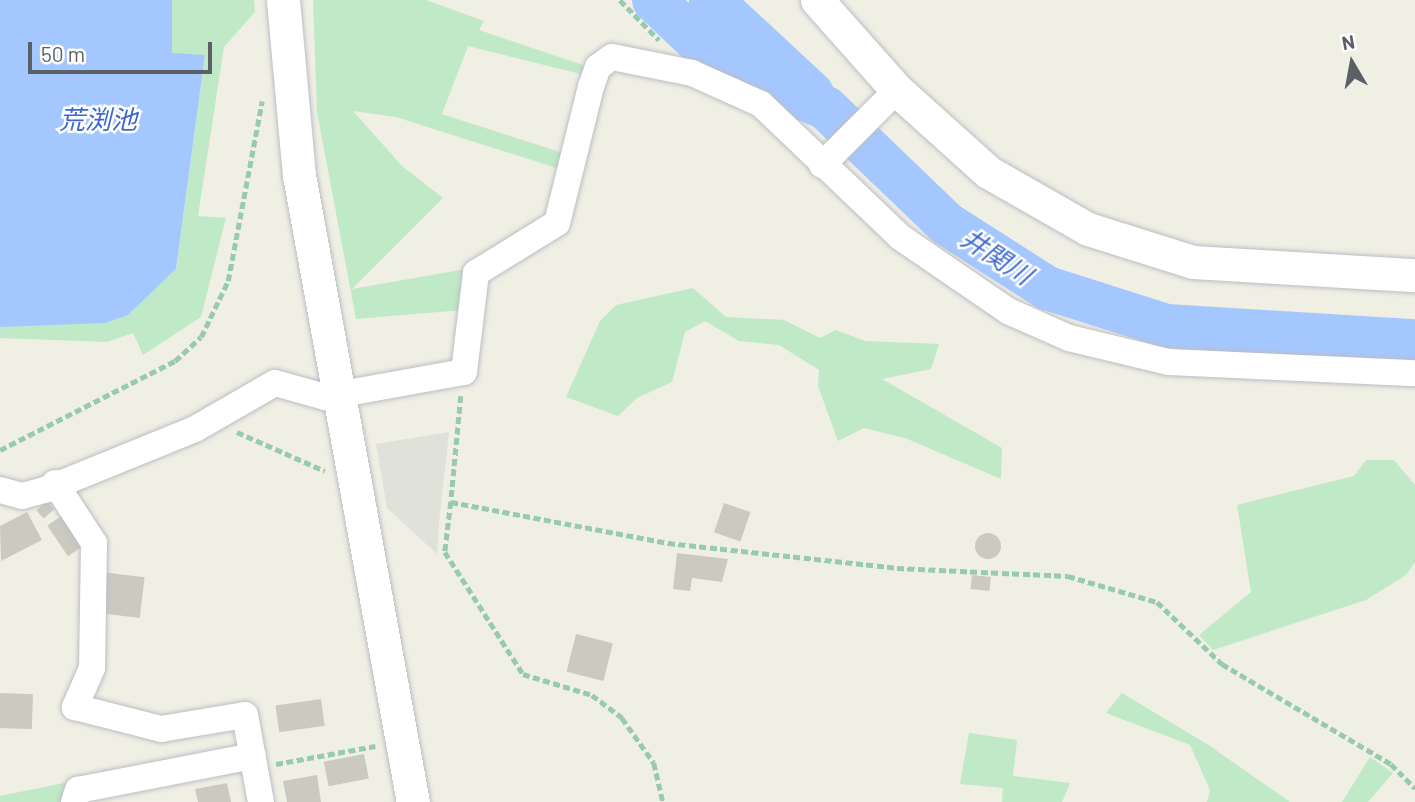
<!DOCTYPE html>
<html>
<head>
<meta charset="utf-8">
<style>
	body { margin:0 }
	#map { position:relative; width:1415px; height:802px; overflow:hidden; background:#f0efe4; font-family:Barlow,"Noto Sans JP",sans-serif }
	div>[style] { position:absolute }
	.industrial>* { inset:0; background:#e0e1d9 }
	.green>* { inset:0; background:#bfe9c7 }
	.water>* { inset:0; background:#a5c7ff }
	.river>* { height:44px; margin:-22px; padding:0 22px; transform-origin:22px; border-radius:22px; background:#a5c7ff }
	.building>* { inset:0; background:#cbcac1; transform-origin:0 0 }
	.round { border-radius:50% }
	.path>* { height:4.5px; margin-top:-2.25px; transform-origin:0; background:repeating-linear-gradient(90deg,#97caaf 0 7px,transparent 0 10.5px) }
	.roads { filter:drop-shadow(0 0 2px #bcbdc4) drop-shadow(0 0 2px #bcbdc4) }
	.minor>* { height:26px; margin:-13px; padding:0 13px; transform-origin:13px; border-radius:13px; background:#fff }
	.tertiary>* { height:33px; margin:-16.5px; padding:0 16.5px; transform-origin:16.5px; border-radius:16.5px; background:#fff }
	span { translate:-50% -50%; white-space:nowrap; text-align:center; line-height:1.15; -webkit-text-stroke:5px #fff; paint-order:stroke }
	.water-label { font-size:26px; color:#3e69cc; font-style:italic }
	.north { position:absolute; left:1317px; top:28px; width:70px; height:70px; -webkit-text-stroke:5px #fff; paint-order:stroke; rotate:350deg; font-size:19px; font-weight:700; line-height:28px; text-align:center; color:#5c5f66 }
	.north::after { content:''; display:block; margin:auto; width:24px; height:32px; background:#5c5f66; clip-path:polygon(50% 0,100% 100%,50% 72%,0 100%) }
	.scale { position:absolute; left:28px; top:42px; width:184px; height:32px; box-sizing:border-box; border:4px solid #5c5f66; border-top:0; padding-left:9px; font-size:21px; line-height:24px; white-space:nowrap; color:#5c5f66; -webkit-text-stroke:5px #fff; paint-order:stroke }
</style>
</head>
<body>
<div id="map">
	<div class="industrial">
		<i style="clip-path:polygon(449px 432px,439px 523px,437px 554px,387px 508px,376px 444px)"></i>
	</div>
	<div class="green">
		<i style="clip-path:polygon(172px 0,254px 0,255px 12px,224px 47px,198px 216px,226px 218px,201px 317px,143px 355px,133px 333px,107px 342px,0 338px,0 327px,128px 315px,176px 269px,205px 56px,172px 54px)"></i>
		<i style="clip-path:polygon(313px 0,426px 0,484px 21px,479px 30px,592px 68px,589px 76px,468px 46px,442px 114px,572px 156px,569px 172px,396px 117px,353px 111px,402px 166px,443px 198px,352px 289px,466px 269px,462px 310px,356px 319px,317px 112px)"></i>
		<i style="clip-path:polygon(693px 288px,726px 317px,784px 320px,820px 338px,836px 330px,865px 341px,939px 344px,931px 369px,882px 379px,1002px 448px,1001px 479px,905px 438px,864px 428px,838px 441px,818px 386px,819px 370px,779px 345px,739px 341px,705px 321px,685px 332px,672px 382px,637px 398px,618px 416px,566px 397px,600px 321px,616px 305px)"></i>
		<i style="clip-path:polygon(1366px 460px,1394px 460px,1415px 485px,1415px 562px,1406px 575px,1366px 600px,1213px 650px,1199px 635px,1251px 592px,1237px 505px,1354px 476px)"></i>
		<i style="clip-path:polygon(1122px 693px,1207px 744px,1290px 802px,1207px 802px,1210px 790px,1190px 745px,1106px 713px)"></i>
		<i style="clip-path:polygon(969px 733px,1017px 740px,1013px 776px,1070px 783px,1062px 802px,1002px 802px,1003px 788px,960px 784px)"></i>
		<i style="clip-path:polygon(1370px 757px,1393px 773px,1368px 802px,1342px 802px)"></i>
		<i style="clip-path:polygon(69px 782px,63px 802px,0 802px,0 796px)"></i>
	</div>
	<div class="water">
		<i style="clip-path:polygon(0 0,172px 0,172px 53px,205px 55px,176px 269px,128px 315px,105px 323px,0 327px)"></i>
	</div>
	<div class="river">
		<i style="left:654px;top:0;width:90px;rotate:43.6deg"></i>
		<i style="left:719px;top:62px;width:116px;rotate:23.3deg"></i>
		<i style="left:826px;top:108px;width:168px;rotate:43.8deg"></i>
		<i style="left:947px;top:224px;width:119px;rotate:32.6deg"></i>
		<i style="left:1047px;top:288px;width:126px;rotate:17.6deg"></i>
		<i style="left:1167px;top:326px;width:248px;rotate:3.5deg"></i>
		<i style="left:711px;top:0;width:138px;rotate:42.9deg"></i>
	</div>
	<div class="building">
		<i style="left:47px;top:501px;width:11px;height:14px;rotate:49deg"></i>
		<i style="left:724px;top:503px;width:28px;height:31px;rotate:19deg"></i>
		<i style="clip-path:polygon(27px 512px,42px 540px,1px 561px,0 526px)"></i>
		<i style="left:63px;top:515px;width:37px;height:19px;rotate:56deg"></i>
		<i class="round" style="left:975px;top:533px;width:26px;height:26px"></i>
		<i style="clip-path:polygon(677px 553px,728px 559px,722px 582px,692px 578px,690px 591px,673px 589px)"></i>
		<i style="left:102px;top:572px;width:43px;height:41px;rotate:7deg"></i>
		<i style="left:972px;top:575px;width:19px;height:14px;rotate:6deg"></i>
		<i style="left:576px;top:634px;width:38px;height:39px;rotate:14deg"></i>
		<i style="left:0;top:693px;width:33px;height:35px;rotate:2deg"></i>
		<i style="left:321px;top:699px;width:27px;height:46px;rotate:82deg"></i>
		<i style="left:364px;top:754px;width:25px;height:41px;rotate:79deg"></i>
		<i style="clip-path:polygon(317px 775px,321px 802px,287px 802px,283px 781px)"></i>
		<i style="clip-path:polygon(227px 783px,231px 802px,198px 802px,195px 789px)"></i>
	</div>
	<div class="path">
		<i style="left:620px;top:0;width:56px;rotate:45.7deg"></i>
		<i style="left:461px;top:396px;width:106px;rotate:95.4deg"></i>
		<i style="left:451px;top:502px;width:221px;rotate:10.7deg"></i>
		<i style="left:668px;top:543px;width:230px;rotate:6.2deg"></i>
		<i style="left:897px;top:568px;width:171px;rotate:2.7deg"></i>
		<i style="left:1068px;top:576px;width:93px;rotate:16.3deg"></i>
		<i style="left:1157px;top:602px;width:90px;rotate:43.6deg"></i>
		<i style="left:1222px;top:664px;width:196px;rotate:30.6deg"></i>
		<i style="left:1391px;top:764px;width:34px;rotate:45deg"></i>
		<i style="left:237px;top:432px;width:96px;rotate:23.9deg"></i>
		<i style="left:0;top:450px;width:196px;rotate:-27deg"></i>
		<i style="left:175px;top:361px;width:35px;rotate:-43deg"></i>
		<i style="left:201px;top:337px;width:62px;rotate:-64.3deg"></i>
		<i style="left:228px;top:281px;width:183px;rotate:-79.3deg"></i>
		<i style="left:451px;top:502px;width:50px;rotate:96.8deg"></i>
		<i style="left:445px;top:552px;width:145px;rotate:57.4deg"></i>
		<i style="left:523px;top:674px;width:72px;rotate:16.9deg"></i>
		<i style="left:592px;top:695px;width:38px;rotate:37deg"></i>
		<i style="left:622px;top:718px;width:55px;rotate:54.6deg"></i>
		<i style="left:654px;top:763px;width:40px;rotate:77deg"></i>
		<i style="left:276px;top:764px;width:101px;rotate:-10.3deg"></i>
	</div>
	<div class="roads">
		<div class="minor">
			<i style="left:822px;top:165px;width:106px;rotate:-45deg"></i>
			<i style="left:55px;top:483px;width:72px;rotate:57deg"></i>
			<i style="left:94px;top:543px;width:125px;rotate:90.9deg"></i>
			<i style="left:92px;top:668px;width:43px;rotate:113.6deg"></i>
			<i style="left:75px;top:707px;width:89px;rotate:14.3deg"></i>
			<i style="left:161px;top:729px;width:85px;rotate:-9.5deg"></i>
			<i style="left:245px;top:715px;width:88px;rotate:79.6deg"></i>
			<i style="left:0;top:490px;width:23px;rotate:15deg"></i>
			<i style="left:22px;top:496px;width:24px;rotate:-15deg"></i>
			<i style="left:45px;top:490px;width:162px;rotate:-22.1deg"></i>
			<i style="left:195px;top:429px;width:92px;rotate:-29.9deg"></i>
			<i style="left:275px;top:383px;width:52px;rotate:15.6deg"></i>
			<i style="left:325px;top:397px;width:141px;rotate:-10.2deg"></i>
			<i style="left:464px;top:372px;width:100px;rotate:-83.1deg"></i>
			<i style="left:476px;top:273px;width:95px;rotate:-31.7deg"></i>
			<i style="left:557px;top:223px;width:140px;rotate:-76deg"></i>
			<i style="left:591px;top:87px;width:21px;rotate:-71deg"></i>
			<i style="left:598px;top:67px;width:17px;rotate:-36deg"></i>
			<i style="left:612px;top:57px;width:82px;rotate:11.3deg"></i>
			<i style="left:692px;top:73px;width:76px;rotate:24.2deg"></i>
			<i style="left:761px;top:104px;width:192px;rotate:43.7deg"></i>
			<i style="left:900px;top:237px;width:131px;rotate:34.4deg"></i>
			<i style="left:1008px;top:311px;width:67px;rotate:23.9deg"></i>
			<i style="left:1069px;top:338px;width:103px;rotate:13.5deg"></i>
			<i style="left:1169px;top:362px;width:246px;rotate:2.6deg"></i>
			<i style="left:74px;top:802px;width:13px;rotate:-72deg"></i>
			<i style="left:78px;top:790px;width:178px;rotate:-11deg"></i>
		</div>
		<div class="tertiary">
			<i style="left:283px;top:0;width:176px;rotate:84.8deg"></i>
			<i style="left:299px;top:175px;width:637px;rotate:79.7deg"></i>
			<i style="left:817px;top:0;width:120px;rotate:48.4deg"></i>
			<i style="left:897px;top:90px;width:122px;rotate:42deg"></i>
			<i style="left:988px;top:172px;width:115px;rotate:29.7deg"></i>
			<i style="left:1088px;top:229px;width:110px;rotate:17.4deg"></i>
			<i style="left:1193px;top:262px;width:222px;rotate:3.4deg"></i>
		</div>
	</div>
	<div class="water-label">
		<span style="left:98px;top:119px">荒渕池</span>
		<span style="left:997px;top:256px;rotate:33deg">井関川</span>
	</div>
	<div class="north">N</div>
	<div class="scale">50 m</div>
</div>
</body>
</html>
